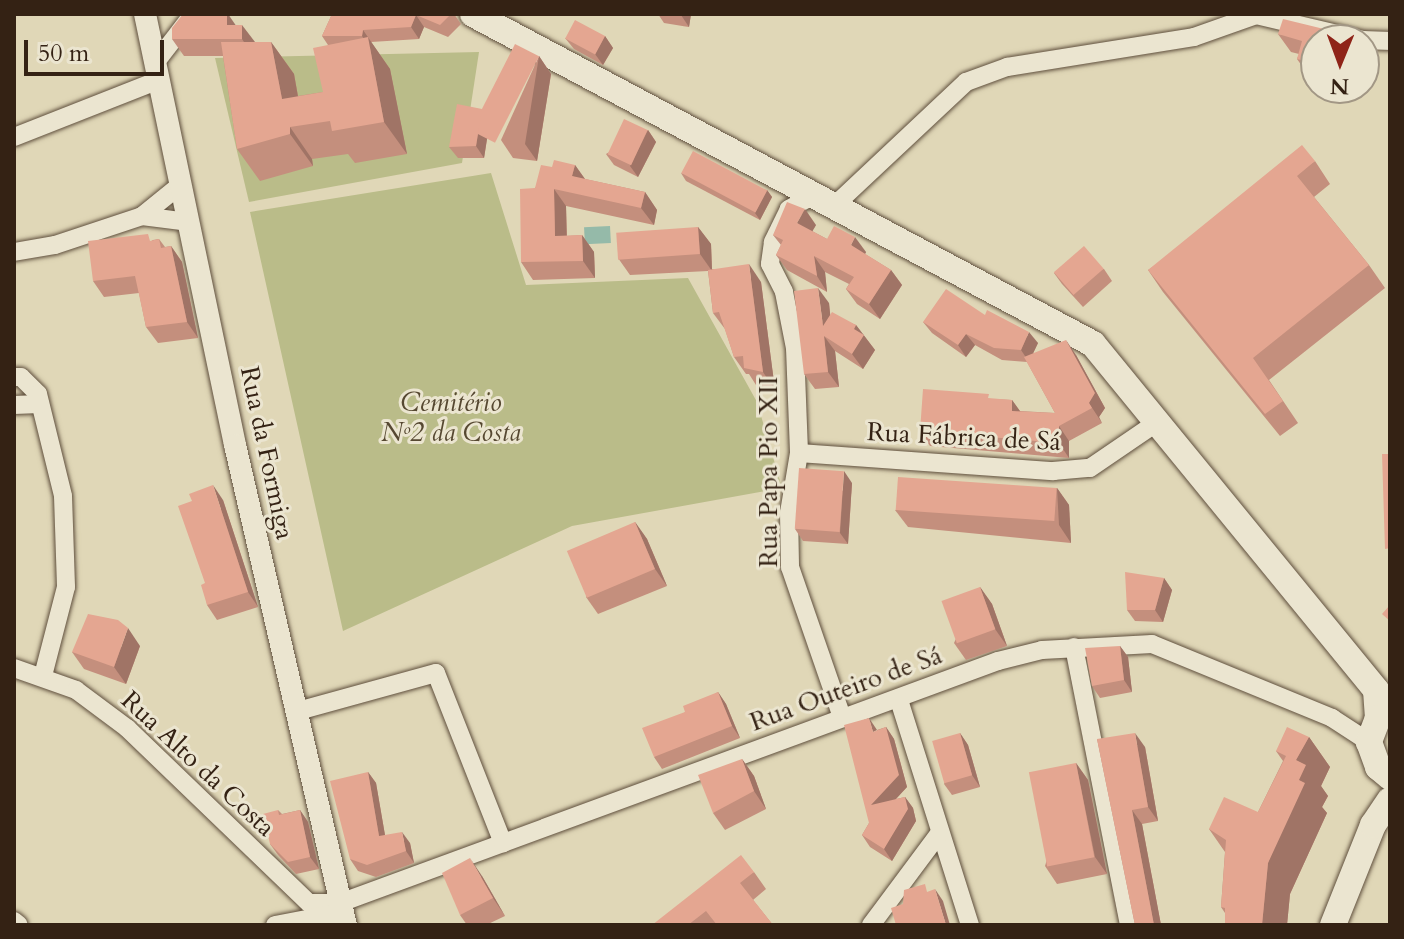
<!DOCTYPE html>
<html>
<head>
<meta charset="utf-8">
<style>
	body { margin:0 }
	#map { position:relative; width:1404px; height:939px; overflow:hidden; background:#e0d7b7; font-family:Cardo,serif }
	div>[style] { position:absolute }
	.green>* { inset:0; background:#babc89 }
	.water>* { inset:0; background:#95baa9; transform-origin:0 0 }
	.roads { filter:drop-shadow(0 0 2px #5f4f3d) drop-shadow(0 0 2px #5f4f3d) }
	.minor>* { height:18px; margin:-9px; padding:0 9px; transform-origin:9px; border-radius:9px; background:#ebe5d0 }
	.tertiary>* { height:22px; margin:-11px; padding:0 11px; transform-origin:11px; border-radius:11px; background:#ebe5d0 }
	.secondary>* { height:26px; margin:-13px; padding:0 13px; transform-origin:13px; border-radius:13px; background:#ebe5d0 }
	.wall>* { inset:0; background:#c48f7d }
	.shaded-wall>* { inset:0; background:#a07466 }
	.building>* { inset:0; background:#e4a691; transform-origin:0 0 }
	span { translate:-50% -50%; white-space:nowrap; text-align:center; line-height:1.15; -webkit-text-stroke:6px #ebe5d0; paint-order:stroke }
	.park-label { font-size:26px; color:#564831; font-style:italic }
	.street-label { font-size:26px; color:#342214 }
	.frame { position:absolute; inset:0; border:16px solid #342214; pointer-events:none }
	.north { position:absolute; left:1300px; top:24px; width:80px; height:80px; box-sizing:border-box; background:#ebe5d0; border:2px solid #a29785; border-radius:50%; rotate:181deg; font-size:22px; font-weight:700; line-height:32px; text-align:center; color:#342214 }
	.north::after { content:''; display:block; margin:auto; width:28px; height:36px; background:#8f2418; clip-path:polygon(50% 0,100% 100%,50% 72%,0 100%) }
	.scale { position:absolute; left:24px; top:40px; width:140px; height:36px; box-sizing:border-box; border:4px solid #342214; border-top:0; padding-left:10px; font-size:24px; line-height:28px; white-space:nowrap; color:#342214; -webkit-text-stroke:6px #ebe5d0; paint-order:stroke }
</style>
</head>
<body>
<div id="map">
	<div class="green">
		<i style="clip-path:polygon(479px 52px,462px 163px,249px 202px,215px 58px)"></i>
		<i style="clip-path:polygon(491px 173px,526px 285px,688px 278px,757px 402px,782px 488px,572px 526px,343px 631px,250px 212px)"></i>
	</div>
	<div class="water">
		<i style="left:610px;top:226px;width:17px;height:26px;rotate:87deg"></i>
	</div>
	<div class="roads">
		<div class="minor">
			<i style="left:1364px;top:40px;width:26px;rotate:2deg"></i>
			<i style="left:156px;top:62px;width:61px;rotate:-52.4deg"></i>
			<i style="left:14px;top:137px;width:156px;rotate:-21.5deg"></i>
			<i style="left:814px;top:195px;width:29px;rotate:151deg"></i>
			<i style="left:789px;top:209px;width:37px;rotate:116deg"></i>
			<i style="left:773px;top:242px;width:22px;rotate:98deg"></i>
			<i style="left:770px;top:264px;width:31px;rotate:63deg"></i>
			<i style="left:784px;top:292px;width:57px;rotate:78.9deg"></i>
			<i style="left:795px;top:348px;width:105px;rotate:87.8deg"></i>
			<i style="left:799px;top:453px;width:61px;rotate:99.5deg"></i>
			<i style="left:789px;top:513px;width:54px;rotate:88.9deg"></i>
			<i style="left:790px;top:567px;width:159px;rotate:70.9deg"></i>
			<i style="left:834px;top:206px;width:181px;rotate:-43.2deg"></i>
			<i style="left:966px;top:82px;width:44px;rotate:-20.1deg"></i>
			<i style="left:1007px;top:67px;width:189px;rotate:-9.1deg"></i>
			<i style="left:1194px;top:37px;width:66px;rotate:-19.5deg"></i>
			<i style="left:1256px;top:15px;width:110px;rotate:13.2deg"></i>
			<i style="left:142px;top:216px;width:46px;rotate:7.4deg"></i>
			<i style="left:14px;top:252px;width:42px;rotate:-9.7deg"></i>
			<i style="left:55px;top:245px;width:92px;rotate:-18.4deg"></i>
			<i style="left:142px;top:216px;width:48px;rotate:-39deg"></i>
			<i style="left:14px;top:377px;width:7px"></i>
			<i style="left:21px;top:377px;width:24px;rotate:45deg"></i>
			<i style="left:38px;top:394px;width:105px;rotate:76.2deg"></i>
			<i style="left:63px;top:496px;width:91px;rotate:88.1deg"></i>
			<i style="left:66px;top:587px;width:92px;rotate:104.5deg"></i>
			<i style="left:14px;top:405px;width:26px;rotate:-2deg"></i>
			<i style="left:799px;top:453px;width:255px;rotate:4.1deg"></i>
			<i style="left:1053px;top:471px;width:37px;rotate:-5deg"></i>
			<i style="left:1090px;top:468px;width:83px;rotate:-34.3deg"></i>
			<i style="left:1074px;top:647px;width:283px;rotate:78.8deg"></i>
			<i style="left:14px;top:668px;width:66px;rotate:19.5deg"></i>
			<i style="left:76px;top:690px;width:64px;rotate:36.7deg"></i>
			<i style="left:127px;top:728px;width:252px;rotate:43.9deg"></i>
			<i style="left:309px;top:903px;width:31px"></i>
			<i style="left:340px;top:903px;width:701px;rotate:-20.19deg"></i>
			<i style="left:998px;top:661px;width:45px;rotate:-14deg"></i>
			<i style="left:1042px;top:650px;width:110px;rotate:-3.1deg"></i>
			<i style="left:1152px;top:644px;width:195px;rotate:22.3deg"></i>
			<i style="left:1332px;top:718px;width:44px;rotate:33deg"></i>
			<i style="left:899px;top:700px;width:236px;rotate:72.5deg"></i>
			<i style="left:298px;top:711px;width:143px;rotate:-15.4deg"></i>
			<i style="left:436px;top:673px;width:183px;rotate:68.5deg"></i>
			<i style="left:14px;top:921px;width:6px;rotate:39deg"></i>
			<i style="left:275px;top:925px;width:69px;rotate:-10.8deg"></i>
			<i style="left:871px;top:925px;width:112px;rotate:-53.3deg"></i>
		</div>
		<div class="tertiary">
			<i style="left:145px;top:14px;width:440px;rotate:78.2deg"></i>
			<i style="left:235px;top:445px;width:493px;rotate:77deg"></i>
		</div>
		<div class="secondary">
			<i style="left:473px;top:14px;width:702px;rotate:28.02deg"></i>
			<i style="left:1093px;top:344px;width:447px;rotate:50.7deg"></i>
			<i style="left:1376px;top:690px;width:28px;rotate:86deg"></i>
			<i style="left:1390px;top:708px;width:16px;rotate:140deg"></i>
			<i style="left:1378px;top:718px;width:26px;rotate:111deg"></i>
			<i style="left:1369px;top:742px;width:27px;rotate:70deg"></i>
			<i style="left:1378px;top:767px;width:16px;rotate:40deg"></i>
			<i style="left:1333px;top:925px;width:108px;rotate:-68.2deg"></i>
			<i style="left:1373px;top:825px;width:30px;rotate:-56deg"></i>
		</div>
	</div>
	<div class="wall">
		<i style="clip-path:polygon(332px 14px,454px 14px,461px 24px,448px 37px,424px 27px,419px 39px,371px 42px,390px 69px,407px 154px,355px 163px,348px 154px,312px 159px,313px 166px,260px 181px,237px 149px,223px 56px,184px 56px,172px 39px,235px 25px,254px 42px,271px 42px,294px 74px,298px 96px,323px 92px,328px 45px,322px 36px)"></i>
		<i style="clip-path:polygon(658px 14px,691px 14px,689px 27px,664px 23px)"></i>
		<i style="clip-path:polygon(1278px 34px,1316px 40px,1316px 78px,1309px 76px,1297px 59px,1299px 54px,1291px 52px)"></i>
		<i style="clip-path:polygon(605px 36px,613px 48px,603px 65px,574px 49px,565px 38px)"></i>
		<i style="clip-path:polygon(539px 56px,551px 74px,537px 161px,513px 158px,501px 140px)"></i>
		<i style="clip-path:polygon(490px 120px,484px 158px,458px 158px,449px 147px)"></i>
		<i style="clip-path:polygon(648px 130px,656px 142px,638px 177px,614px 165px,606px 154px)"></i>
		<i style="clip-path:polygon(1315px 161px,1330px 184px,1314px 197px,1369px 265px,1385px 288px,1269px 380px,1298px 423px,1280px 436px,1163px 292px,1148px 270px)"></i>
		<i style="clip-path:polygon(575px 165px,585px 179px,645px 192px,657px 210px,654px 225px,566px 206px,567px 236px,582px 235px,594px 252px,595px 278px,533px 280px,521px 262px,535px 188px,552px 167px)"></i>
		<i style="clip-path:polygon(681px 173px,767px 190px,772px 197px,760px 220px,686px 181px)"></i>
		<i style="clip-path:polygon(816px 225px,812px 231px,827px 239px,866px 252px,865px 254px,891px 270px,902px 285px,880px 319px,857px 304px,846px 289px,849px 284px,825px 272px,827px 292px,787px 270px,776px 255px,781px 245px,773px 235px)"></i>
		<i style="clip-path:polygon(698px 227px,711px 244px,712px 269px,761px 282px,775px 390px,756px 385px,749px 374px,746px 374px,734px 357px,725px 329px,713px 313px,708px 271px,630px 275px,618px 258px)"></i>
		<i style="clip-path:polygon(159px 239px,165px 247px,171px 246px,182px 262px,198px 338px,158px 343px,146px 327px,139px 293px,104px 297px,93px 281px,153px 240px)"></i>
		<i style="clip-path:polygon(1104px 269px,1112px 281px,1083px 307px,1062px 284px,1054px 273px)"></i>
		<i style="clip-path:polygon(829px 303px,830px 315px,856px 325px,875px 350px,863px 369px,835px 351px,839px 387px,815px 389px,804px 374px)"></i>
		<i style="clip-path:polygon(985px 315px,1038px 343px,1033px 353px,1076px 355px,1105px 408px,1099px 417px,1102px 423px,1069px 441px,1069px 458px,930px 446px,920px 431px,992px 399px,1012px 400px,1020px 411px,1055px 413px,1027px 362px,1002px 360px,975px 345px,966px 357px,932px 333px,923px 322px)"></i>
		<i style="clip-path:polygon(852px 483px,848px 544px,803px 541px,795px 529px)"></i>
		<i style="clip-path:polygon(1057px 488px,1069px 505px,1071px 543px,908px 527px,895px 510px)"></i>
		<i style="clip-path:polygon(223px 500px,258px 607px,217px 620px,207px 605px,205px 583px)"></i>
		<i style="clip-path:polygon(635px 522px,647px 539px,667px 586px,598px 614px,586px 597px)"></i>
		<i style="clip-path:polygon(1164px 578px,1172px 590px,1163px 622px,1135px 621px,1127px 610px)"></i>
		<i style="clip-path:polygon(980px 587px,992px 604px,1007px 646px,966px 660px,954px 643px)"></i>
		<i style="clip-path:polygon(140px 646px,126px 684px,84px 669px,72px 652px)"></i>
		<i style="clip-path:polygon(1120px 646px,1128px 657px,1132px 692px,1100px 698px,1092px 686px)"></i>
		<i style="clip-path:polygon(718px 692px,726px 704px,740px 738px,662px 769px,654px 757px,685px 712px)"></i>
		<i style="clip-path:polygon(886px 727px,894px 739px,907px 787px,896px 799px,905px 797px,913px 808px,916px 821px,892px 861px,870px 847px,862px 835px,869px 823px,877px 730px)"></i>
		<i style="clip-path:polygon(960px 733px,968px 745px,980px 787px,952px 795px,944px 784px)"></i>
		<i style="clip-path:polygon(1309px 737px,1330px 767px,1321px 786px,1328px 796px,1322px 807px,1327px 813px,1290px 894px,1287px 925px,1225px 925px,1225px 913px,1221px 907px,1225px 852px,1209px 829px,1258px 812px,1283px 761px,1276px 751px)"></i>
		<i style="clip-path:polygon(1097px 739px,1145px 747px,1158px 821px,1142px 824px,1161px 925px,1135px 925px)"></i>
		<i style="clip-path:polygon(742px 759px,754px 776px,766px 809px,725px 830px,713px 813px)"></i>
		<i style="clip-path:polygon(1076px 763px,1088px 780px,1107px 874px,1057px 884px,1045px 866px)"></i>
		<i style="clip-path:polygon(368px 772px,376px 783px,385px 835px,410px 843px,414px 863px,376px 877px,358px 871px,350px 859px)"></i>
		<i style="clip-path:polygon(278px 810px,282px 814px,300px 810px,308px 822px,319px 869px,296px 874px,278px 855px,270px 844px)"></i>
		<i style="clip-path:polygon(754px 872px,766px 889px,753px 900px,773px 925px,652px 925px)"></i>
		<i style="clip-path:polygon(482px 876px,505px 916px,486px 925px,467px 925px,460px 915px)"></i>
	</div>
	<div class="shaded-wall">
		<i style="clip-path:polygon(227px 14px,228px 14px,239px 30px,227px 25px)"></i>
		<i style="clip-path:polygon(681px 14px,691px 14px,689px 27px,681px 15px)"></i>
		<i style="clip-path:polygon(416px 15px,424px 27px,419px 39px,411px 27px)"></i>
		<i style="clip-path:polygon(242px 25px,255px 42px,254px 57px,242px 39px)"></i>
		<i style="clip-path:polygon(1324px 29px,1332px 40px,1322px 40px)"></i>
		<i style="clip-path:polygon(363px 30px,390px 69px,407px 154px,384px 122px,370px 48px,362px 36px)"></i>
		<i style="clip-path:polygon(605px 36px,613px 48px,603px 65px,595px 54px)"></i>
		<i style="clip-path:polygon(271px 42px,294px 74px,303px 125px,282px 99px)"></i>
		<i style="clip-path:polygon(539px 56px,551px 74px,537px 161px,525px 144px)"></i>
		<i style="clip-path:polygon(482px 109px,490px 120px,484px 158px,476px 146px)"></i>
		<i style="clip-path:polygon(290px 127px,312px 159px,313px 166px,290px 134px)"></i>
		<i style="clip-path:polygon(648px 130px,656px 142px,638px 177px,630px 166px)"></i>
		<i style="clip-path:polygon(575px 165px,587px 182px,572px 176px)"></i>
		<i style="clip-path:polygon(554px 189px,566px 206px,567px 253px,555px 236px)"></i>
		<i style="clip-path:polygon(767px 190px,772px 197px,760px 220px,755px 213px)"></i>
		<i style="clip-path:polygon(645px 192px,657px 210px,654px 225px,641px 208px)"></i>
		<i style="clip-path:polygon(805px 209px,816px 225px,808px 239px,797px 223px)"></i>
		<i style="clip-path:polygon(698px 227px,711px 244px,712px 271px,700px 254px)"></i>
		<i style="clip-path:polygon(582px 235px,594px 252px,595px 278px,583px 261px)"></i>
		<i style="clip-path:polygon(855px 237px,866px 252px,862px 260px,851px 245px)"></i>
		<i style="clip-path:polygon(171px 246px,182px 262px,198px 338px,187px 322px)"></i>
		<i style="clip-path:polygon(814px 256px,825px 272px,827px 292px,817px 276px)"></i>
		<i style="clip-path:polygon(749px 264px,761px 282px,775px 390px,763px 372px)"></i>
		<i style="clip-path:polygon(891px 270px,902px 285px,880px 319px,869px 304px)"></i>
		<i style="clip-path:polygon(818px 288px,829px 303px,833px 341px,823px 326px)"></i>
		<i style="clip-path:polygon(856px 325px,875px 350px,863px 369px,852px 354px,854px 329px)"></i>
		<i style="clip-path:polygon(1029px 332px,1038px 343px,1029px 362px,1021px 350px)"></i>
		<i style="clip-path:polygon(966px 334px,975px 345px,966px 357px,958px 345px)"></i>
		<i style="clip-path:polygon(824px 336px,835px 351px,839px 387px,828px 372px)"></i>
		<i style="clip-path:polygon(1066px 340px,1076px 355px,1105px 408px,1099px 417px,1102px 423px,1089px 403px)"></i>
		<i style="clip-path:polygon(1012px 400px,1022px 414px,1012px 411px)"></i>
		<i style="clip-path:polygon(1059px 426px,1069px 441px,1069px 458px,1059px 443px)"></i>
		<i style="clip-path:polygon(844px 471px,852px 483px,848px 544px,840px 533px)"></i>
		<i style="clip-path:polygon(213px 485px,223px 500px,258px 607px,248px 592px)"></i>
		<i style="clip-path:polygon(1057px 488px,1069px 505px,1071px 543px,1059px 525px)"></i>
		<i style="clip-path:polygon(635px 522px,647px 539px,667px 586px,655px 569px)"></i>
		<i style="clip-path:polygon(1164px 578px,1172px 590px,1163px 622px,1155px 610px)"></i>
		<i style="clip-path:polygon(980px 587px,992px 604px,1007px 646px,995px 629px)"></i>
		<i style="clip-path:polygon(128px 628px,140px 646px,126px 684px,114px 667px)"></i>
		<i style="clip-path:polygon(1120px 646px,1128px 657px,1132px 692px,1124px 680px)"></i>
		<i style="clip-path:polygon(718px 692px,726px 704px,740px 738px,732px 726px)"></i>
		<i style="clip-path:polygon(869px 718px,877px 730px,873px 732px)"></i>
		<i style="clip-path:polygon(886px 727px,894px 739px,907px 787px,879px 817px,871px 805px)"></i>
		<i style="clip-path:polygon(960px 733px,968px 745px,980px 787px,972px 775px)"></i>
		<i style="clip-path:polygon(1135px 733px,1145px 747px,1158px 821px,1148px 807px)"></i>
		<i style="clip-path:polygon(1309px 737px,1330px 767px,1321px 786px,1328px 796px,1322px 807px,1327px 813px,1290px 894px,1287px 925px,1262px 925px,1268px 863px,1299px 780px,1296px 760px)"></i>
		<i style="clip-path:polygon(742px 759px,754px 776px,766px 809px,754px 791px)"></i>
		<i style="clip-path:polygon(1076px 763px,1088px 780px,1107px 874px,1095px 857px)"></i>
		<i style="clip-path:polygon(368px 772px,376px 783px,387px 847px,379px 836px)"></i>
		<i style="clip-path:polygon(905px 797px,913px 808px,916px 821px,892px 861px,884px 849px)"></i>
		<i style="clip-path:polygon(300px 810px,308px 822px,319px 869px,310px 857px)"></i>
		<i style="clip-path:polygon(1132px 810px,1142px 824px,1161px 925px,1154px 925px)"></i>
		<i style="clip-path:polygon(402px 832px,410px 843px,414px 863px,406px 851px)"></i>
		<i style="clip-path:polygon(470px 858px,482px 876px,505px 916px,493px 898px)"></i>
		<i style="clip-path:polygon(935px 889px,943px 901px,950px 925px,946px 925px)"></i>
	</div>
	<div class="building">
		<i style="clip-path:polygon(183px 14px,227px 14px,227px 25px,242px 25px,242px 39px,172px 39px,172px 28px)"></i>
		<i style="clip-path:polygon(332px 14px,451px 14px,440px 25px,416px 15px,411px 27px,363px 30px,362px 36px,322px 36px)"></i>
		<i style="clip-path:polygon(1283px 19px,1324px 29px,1322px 40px,1316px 40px,1316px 64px,1297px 59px,1302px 41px,1278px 34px)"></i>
		<i style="left:575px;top:20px;width:34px;height:21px;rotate:28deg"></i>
		<i style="clip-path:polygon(368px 37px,384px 122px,332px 131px,330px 121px,290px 127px,290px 134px,237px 149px,221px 42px,271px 42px,282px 99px,323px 92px,313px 48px)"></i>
		<i style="left:515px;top:44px;width:27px;height:97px;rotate:27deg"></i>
		<i style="clip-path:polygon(457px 104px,482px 109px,476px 146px,449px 147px)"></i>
		<i style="left:624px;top:119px;width:26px;height:39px;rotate:25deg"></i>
		<i style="clip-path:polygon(1302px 145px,1315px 161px,1297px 176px,1369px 265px,1253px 358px,1283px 401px,1265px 414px,1148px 270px)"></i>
		<i style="left:693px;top:151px;width:84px;height:25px;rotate:28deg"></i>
		<i style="clip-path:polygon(554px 160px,575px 165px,572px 176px,645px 192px,641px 208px,554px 189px,555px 236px,582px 235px,583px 261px,521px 262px,520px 189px,535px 188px,541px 165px,552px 167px)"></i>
		<i style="clip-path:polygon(787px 202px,805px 209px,797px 223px,827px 239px,834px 226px,855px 237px,851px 245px,891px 270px,869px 304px,846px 289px,854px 277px,814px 256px,817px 276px,776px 255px,783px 240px,773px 235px)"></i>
		<i style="left:698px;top:227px;width:27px;height:82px;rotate:86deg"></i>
		<i style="clip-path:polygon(148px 234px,150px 241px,159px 239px,161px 248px,171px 246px,187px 322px,146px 327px,135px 276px,93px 281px,88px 241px)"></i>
		<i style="left:1084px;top:246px;width:30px;height:40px;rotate:49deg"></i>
		<i style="clip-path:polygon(749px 264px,763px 372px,744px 368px,743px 356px,734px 357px,719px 312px,713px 313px,708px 270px)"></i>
		<i style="clip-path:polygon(818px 288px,823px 326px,832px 312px,856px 325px,854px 329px,864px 335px,852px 354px,824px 336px,828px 372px,804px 374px,794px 291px)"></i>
		<i style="clip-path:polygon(946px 289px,985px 315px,987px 310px,1029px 332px,1021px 350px,994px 348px,966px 334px,958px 345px,923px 322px)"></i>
		<i style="clip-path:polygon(1066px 340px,1095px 393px,1089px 403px,1092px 408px,1059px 426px,1059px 443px,920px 431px,923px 389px,989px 394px,988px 398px,1012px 400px,1012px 411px,1055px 413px,1024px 357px)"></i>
		<i style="clip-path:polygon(1382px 454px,1390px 454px,1390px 548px,1385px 549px)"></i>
		<i style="left:799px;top:468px;width:45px;height:61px;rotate:4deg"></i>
		<i style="left:898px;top:477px;width:159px;height:33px;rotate:4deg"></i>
		<i style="clip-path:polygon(213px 485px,248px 592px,207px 605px,201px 585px,205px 583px,178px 506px,192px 501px,189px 494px)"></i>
		<i style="left:635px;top:522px;width:51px;height:74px;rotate:67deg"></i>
		<i style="clip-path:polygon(1125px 572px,1164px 578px,1155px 610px,1127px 610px)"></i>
		<i style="left:980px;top:587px;width:45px;height:41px;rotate:70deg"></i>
		<i style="clip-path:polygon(1390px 605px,1390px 621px,1382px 614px)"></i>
		<i style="clip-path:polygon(88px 614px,118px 620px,128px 628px,114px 667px,72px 652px)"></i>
		<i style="clip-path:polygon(1120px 646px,1124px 680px,1092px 686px,1085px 648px)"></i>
		<i style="clip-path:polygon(718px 692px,732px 726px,654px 757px,642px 728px,685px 712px,683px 706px)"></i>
		<i style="clip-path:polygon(869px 718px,873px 732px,886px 727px,899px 775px,871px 805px,905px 797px,908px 809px,884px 849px,862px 835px,869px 823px,844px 725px)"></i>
		<i style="clip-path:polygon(1287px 727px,1309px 737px,1296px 760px,1306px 765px,1299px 780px,1305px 783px,1268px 863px,1262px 925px,1225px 925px,1225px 908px,1221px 907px,1226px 840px,1209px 829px,1224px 797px,1258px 812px,1286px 756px,1276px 751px)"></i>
		<i style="left:960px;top:733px;width:44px;height:29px;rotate:74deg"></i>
		<i style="clip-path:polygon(1135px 733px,1148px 807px,1132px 810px,1154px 925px,1135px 925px,1097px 739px)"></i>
		<i style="clip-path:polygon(742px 759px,754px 791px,713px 813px,698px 775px)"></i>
		<i style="left:1076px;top:763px;width:96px;height:48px;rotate:79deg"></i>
		<i style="clip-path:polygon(368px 772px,379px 836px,402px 832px,406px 851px,367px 865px,350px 859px,330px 781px)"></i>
		<i style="clip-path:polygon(278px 810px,279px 815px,300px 810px,310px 857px,288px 862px,270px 844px,263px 814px)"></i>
		<i style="clip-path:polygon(741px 855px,754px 872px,740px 883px,773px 925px,717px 925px,706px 911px,688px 925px,652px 925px)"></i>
		<i style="clip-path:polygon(470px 858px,493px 898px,460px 915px,442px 873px)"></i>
		<i style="clip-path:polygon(925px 884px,927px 892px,935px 889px,946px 925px,896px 925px,891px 908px,903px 904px,904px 890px)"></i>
	</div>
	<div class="park-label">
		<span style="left:451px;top:418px">Cemitério<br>Nº2 da Costa</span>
	</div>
	<div class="street-label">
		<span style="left:964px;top:437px;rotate:3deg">Rua Fábrica de Sá</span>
		<span style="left:267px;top:453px;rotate:78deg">Rua da Formiga</span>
		<span style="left:769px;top:472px;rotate:-90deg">Rua Papa Pio XII</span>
		<span style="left:846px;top:689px;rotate:-20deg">Rua Outeiro de Sá</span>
		<span style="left:198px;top:764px;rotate:43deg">Rua Alto da Costa</span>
	</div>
	<div class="frame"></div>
	<div class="north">N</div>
	<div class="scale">50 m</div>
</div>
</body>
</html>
